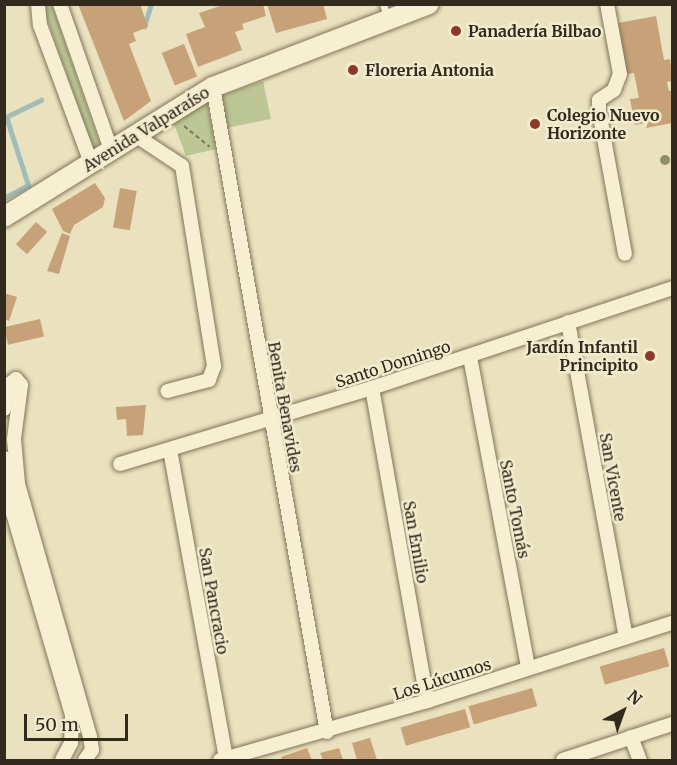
<!DOCTYPE html>
<html>
<head>
<meta charset="utf-8">
<style>
	body { margin:0 }
	#map { position:relative; width:677px; height:765px; overflow:hidden; background:#eae2bf; font-family:Merriweather,serif }
	div>[style] { position:absolute }
	.green>* { inset:0; background:#bcc795 }
	.stream>* { height:4.5px; margin:-2.25px; padding:0 2.25px; transform-origin:2.25px; border-radius:2.25px; background:#a2bdb8 }
	.building>* { inset:0; background:#c7a177; transform-origin:0 0 }
	.path>* { height:2px; margin-top:-1px; transform-origin:0; background:repeating-linear-gradient(90deg,#827359 0 4.5px,transparent 0 7.5px) }
	.roads { filter:drop-shadow(0 0 2px #827359) drop-shadow(0 0 2px #827359) }
	.lane>* { height:7px; margin:-3.5px; padding:0 3.5px; transform-origin:3.5px; border-radius:3.5px; background:#f6efd2 }
	.street>* { height:14px; margin:-7px; padding:0 7px; transform-origin:7px; border-radius:7px; background:#f6efd2 }
	.secondary>* { height:20px; margin:-10px; padding:0 10px; transform-origin:10px; border-radius:10px; background:#f6efd2 }
	.trees>* { width:10px; height:10px; margin:-5px; border-radius:50%; background:#8c916a }
	.dots>* { width:16px; height:16px; translate:-50% -50%; box-sizing:border-box; border:3px solid #f2ecce; border-radius:50% }
	span { translate:-50% -50%; white-space:nowrap; text-align:center; line-height:1.15; -webkit-text-stroke:5px #f2ecce; paint-order:stroke }
	.poi-label { font-size:16px; color:#322a1c; font-weight:700 }
	.left { translate:0 -50%; text-align:left }
	.right { translate:-100% -50%; text-align:right }
	.street-label { font-size:16px; color:#322a1c }
	.frame { position:absolute; inset:0; border:6px solid #322a1c; pointer-events:none }
	.north { position:absolute; left:593px; top:681px; width:60px; height:60px; -webkit-text-stroke:4px #f2ecce; paint-order:stroke; rotate:41deg; font-size:16px; font-weight:700; line-height:24px; text-align:center; color:#322a1c }
	.north::after { content:''; display:block; margin:auto; width:21px; height:27px; background:#322a1c; clip-path:polygon(50% 0,100% 100%,50% 72%,0 100%) }
	.scale { position:absolute; left:24px; top:714px; width:104px; height:27px; box-sizing:border-box; border:3px solid #322a1c; border-top:0; padding-left:8px; font-size:18px; line-height:21px; white-space:nowrap; color:#322a1c; -webkit-text-stroke:4px #f2ecce; paint-order:stroke }
</style>
</head>
<body>
<div id="map">
	<div class="green">
		<i style="clip-path:polygon(42px 5px,52px 5px,99px 142px,94px 150px)"></i>
		<i style="clip-path:polygon(263px 81px,271px 119px,226px 128px,222px 95px)"></i>
		<i style="clip-path:polygon(207px 101px,216px 149px,186px 156px,173px 121px)"></i>
	</div>
	<div class="stream">
		<i style="left:144px;top:27px;width:24px;rotate:-73deg"></i>
		<i style="left:4px;top:198px;width:27px;rotate:-28deg"></i>
		<i style="left:28px;top:185px;width:71px;rotate:-107.9deg"></i>
		<i style="left:6px;top:117px;width:39px;rotate:-26deg"></i>
	</div>
	<div class="building">
		<i style="clip-path:polygon(78px 4px,140px 4px,148px 27px,133px 33px,136px 41px,129px 44px,151px 101px,124px 121px)"></i>
		<i style="clip-path:polygon(226px 4px,263px 4px,266px 16px,242px 24px,244px 29px,235px 32px,242px 50px,198px 67px,186px 34px,205px 27px,199px 13px)"></i>
		<i style="clip-path:polygon(267px 4px,323px 4px,327px 19px,276px 33px)"></i>
		<i style="clip-path:polygon(656px 16px,664px 60px,670px 59px,672px 73px,672px 81px,667px 82px,669px 91px,672px 91px,672px 123px,646px 128px,645px 123px,635px 125px,630px 99px,639px 98px,634px 73px,627px 74px,618px 23px)"></i>
		<i style="left:184px;top:44px;width:35px;height:24px;rotate:68deg"></i>
		<i style="clip-path:polygon(95px 183px,105px 198px,103px 207px,74px 225px,70px 234px,63px 231px,52px 209px)"></i>
		<i style="left:120px;top:188px;width:17px;height:40px;rotate:10deg"></i>
		<i style="left:36px;top:222px;width:15px;height:30px;rotate:42deg"></i>
		<i style="clip-path:polygon(62px 233px,70px 236px,59px 274px,47px 271px)"></i>
		<i style="clip-path:polygon(4px 293px,17px 297px,9px 321px,4px 319px)"></i>
		<i style="left:40px;top:319px;width:18px;height:37px;rotate:77deg"></i>
		<i style="clip-path:polygon(146px 405px,143px 435px,127px 436px,126px 419px,117px 420px,116px 407px)"></i>
		<i style="left:664px;top:648px;width:19px;height:67px;rotate:74deg"></i>
		<i style="left:532px;top:688px;width:19px;height:66px;rotate:74deg"></i>
		<i style="left:465px;top:709px;width:19px;height:67px;rotate:74deg"></i>
		<i style="clip-path:polygon(370px 738px,377px 760px,357px 760px,352px 743px)"></i>
		<i style="clip-path:polygon(307px 748px,312px 760px,282px 760px,281px 757px)"></i>
		<i style="clip-path:polygon(339px 748px,343px 760px,323px 760px,320px 753px)"></i>
	</div>
	<div class="path">
		<i style="left:184px;top:126px;width:33px;rotate:39deg"></i>
	</div>
	<div class="roads">
		<div class="lane">
			<i style="left:383px;top:4px;width:16px;rotate:72deg"></i>
		</div>
		<div class="street">
			<i style="left:38px;top:4px;width:21px;rotate:85deg"></i>
			<i style="left:40px;top:25px;width:147px;rotate:69.7deg"></i>
			<i style="left:60px;top:4px;width:155px;rotate:70.7deg"></i>
			<i style="left:607px;top:4px;width:71px;rotate:79.5deg"></i>
			<i style="left:620px;top:74px;width:17px;rotate:111deg"></i>
			<i style="left:614px;top:90px;width:18px;rotate:146deg"></i>
			<i style="left:599px;top:100px;width:11px;rotate:90deg"></i>
			<i style="left:599px;top:111px;width:145px;rotate:79.7deg"></i>
			<i style="left:213px;top:87px;width:655px;rotate:79.98deg"></i>
			<i style="left:135px;top:135px;width:56px;rotate:33.4deg"></i>
			<i style="left:182px;top:166px;width:203px;rotate:80.9deg"></i>
			<i style="left:214px;top:366px;width:15px;rotate:110deg"></i>
			<i style="left:209px;top:380px;width:43px;rotate:165.3deg"></i>
			<i style="left:568px;top:322px;width:320px;rotate:79.6deg"></i>
			<i style="left:470px;top:357px;width:316px;rotate:79.4deg"></i>
			<i style="left:372px;top:388px;width:318px;rotate:80deg"></i>
			<i style="left:4px;top:409px;width:24px;rotate:-81deg"></i>
			<i style="left:8px;top:385px;width:10px;rotate:-37deg"></i>
			<i style="left:16px;top:379px;width:8px;rotate:50deg"></i>
			<i style="left:21px;top:385px;width:54px;rotate:97.4deg"></i>
			<i style="left:14px;top:439px;width:45px;rotate:84.9deg"></i>
			<i style="left:18px;top:484px;width:263px;rotate:74.1deg"></i>
			<i style="left:90px;top:737px;width:13px;rotate:81deg"></i>
			<i style="left:92px;top:750px;width:12px;rotate:125deg"></i>
			<i style="left:170px;top:450px;width:314px;rotate:79.7deg"></i>
			<i style="left:4px;top:458px;width:45px;rotate:82.4deg"></i>
			<i style="left:10px;top:503px;width:221px;rotate:73.7deg"></i>
			<i style="left:72px;top:715px;width:28px;rotate:92deg"></i>
			<i style="left:71px;top:743px;width:19px;rotate:118deg"></i>
			<i style="left:120px;top:464px;width:263px;rotate:-16.8deg"></i>
			<i style="left:372px;top:388px;width:316px;rotate:-18.4deg"></i>
			<i style="left:631px;top:737px;width:25px;rotate:69deg"></i>
			<i style="left:220px;top:760px;width:215px;rotate:-15.9deg"></i>
			<i style="left:427px;top:701px;width:257px;rotate:-17.7deg"></i>
			<i style="left:563px;top:760px;width:115px;rotate:-18.3deg"></i>
		</div>
		<div class="secondary">
			<i style="left:4px;top:217px;width:246px;rotate:-31.9deg"></i>
			<i style="left:213px;top:87px;width:231px;rotate:-21deg"></i>
		</div>
	</div>
	<div class="trees">
		<i style="left:665px;top:160px"></i>
	</div>
	<div class="dots">
		<i style="left:456px;top:31px;background:#8d372d"></i>
		<i style="left:353px;top:70px;background:#8d372d"></i>
		<i style="left:535px;top:124px;background:#8d372d"></i>
		<i style="left:650px;top:356px;background:#8d372d"></i>
	</div>
	<div class="poi-label">
		<span class="left" style="left:468px;top:31px">Panadería Bilbao</span>
		<span class="left" style="left:365px;top:70px">Floreria Antonia</span>
		<span class="left" style="left:547px;top:124px">Colegio Nuevo<br>Horizonte</span>
		<span class="right" style="left:638px;top:356px">Jardín Infantil<br>Principito</span>
	</div>
	<div class="street-label">
		<span style="left:146px;top:129px;rotate:-32deg">Avenida Valparaíso</span>
		<span style="left:393px;top:364px;rotate:-18deg">Santo Domingo</span>
		<span style="left:285px;top:407px;rotate:80deg">Benita Benavides</span>
		<span style="left:613px;top:477px;rotate:80deg">San Vicente</span>
		<span style="left:515px;top:509px;rotate:79deg">Santo Tomás</span>
		<span style="left:416px;top:542px;rotate:80deg">San Emilio</span>
		<span style="left:214px;top:601px;rotate:80deg">San Pancracio</span>
		<span style="left:442px;top:679px;rotate:-18deg">Los Lúcumos</span>
	</div>
	<div class="frame"></div>
	<div class="north">N</div>
	<div class="scale">50 m</div>
</div>
</body>
</html>
